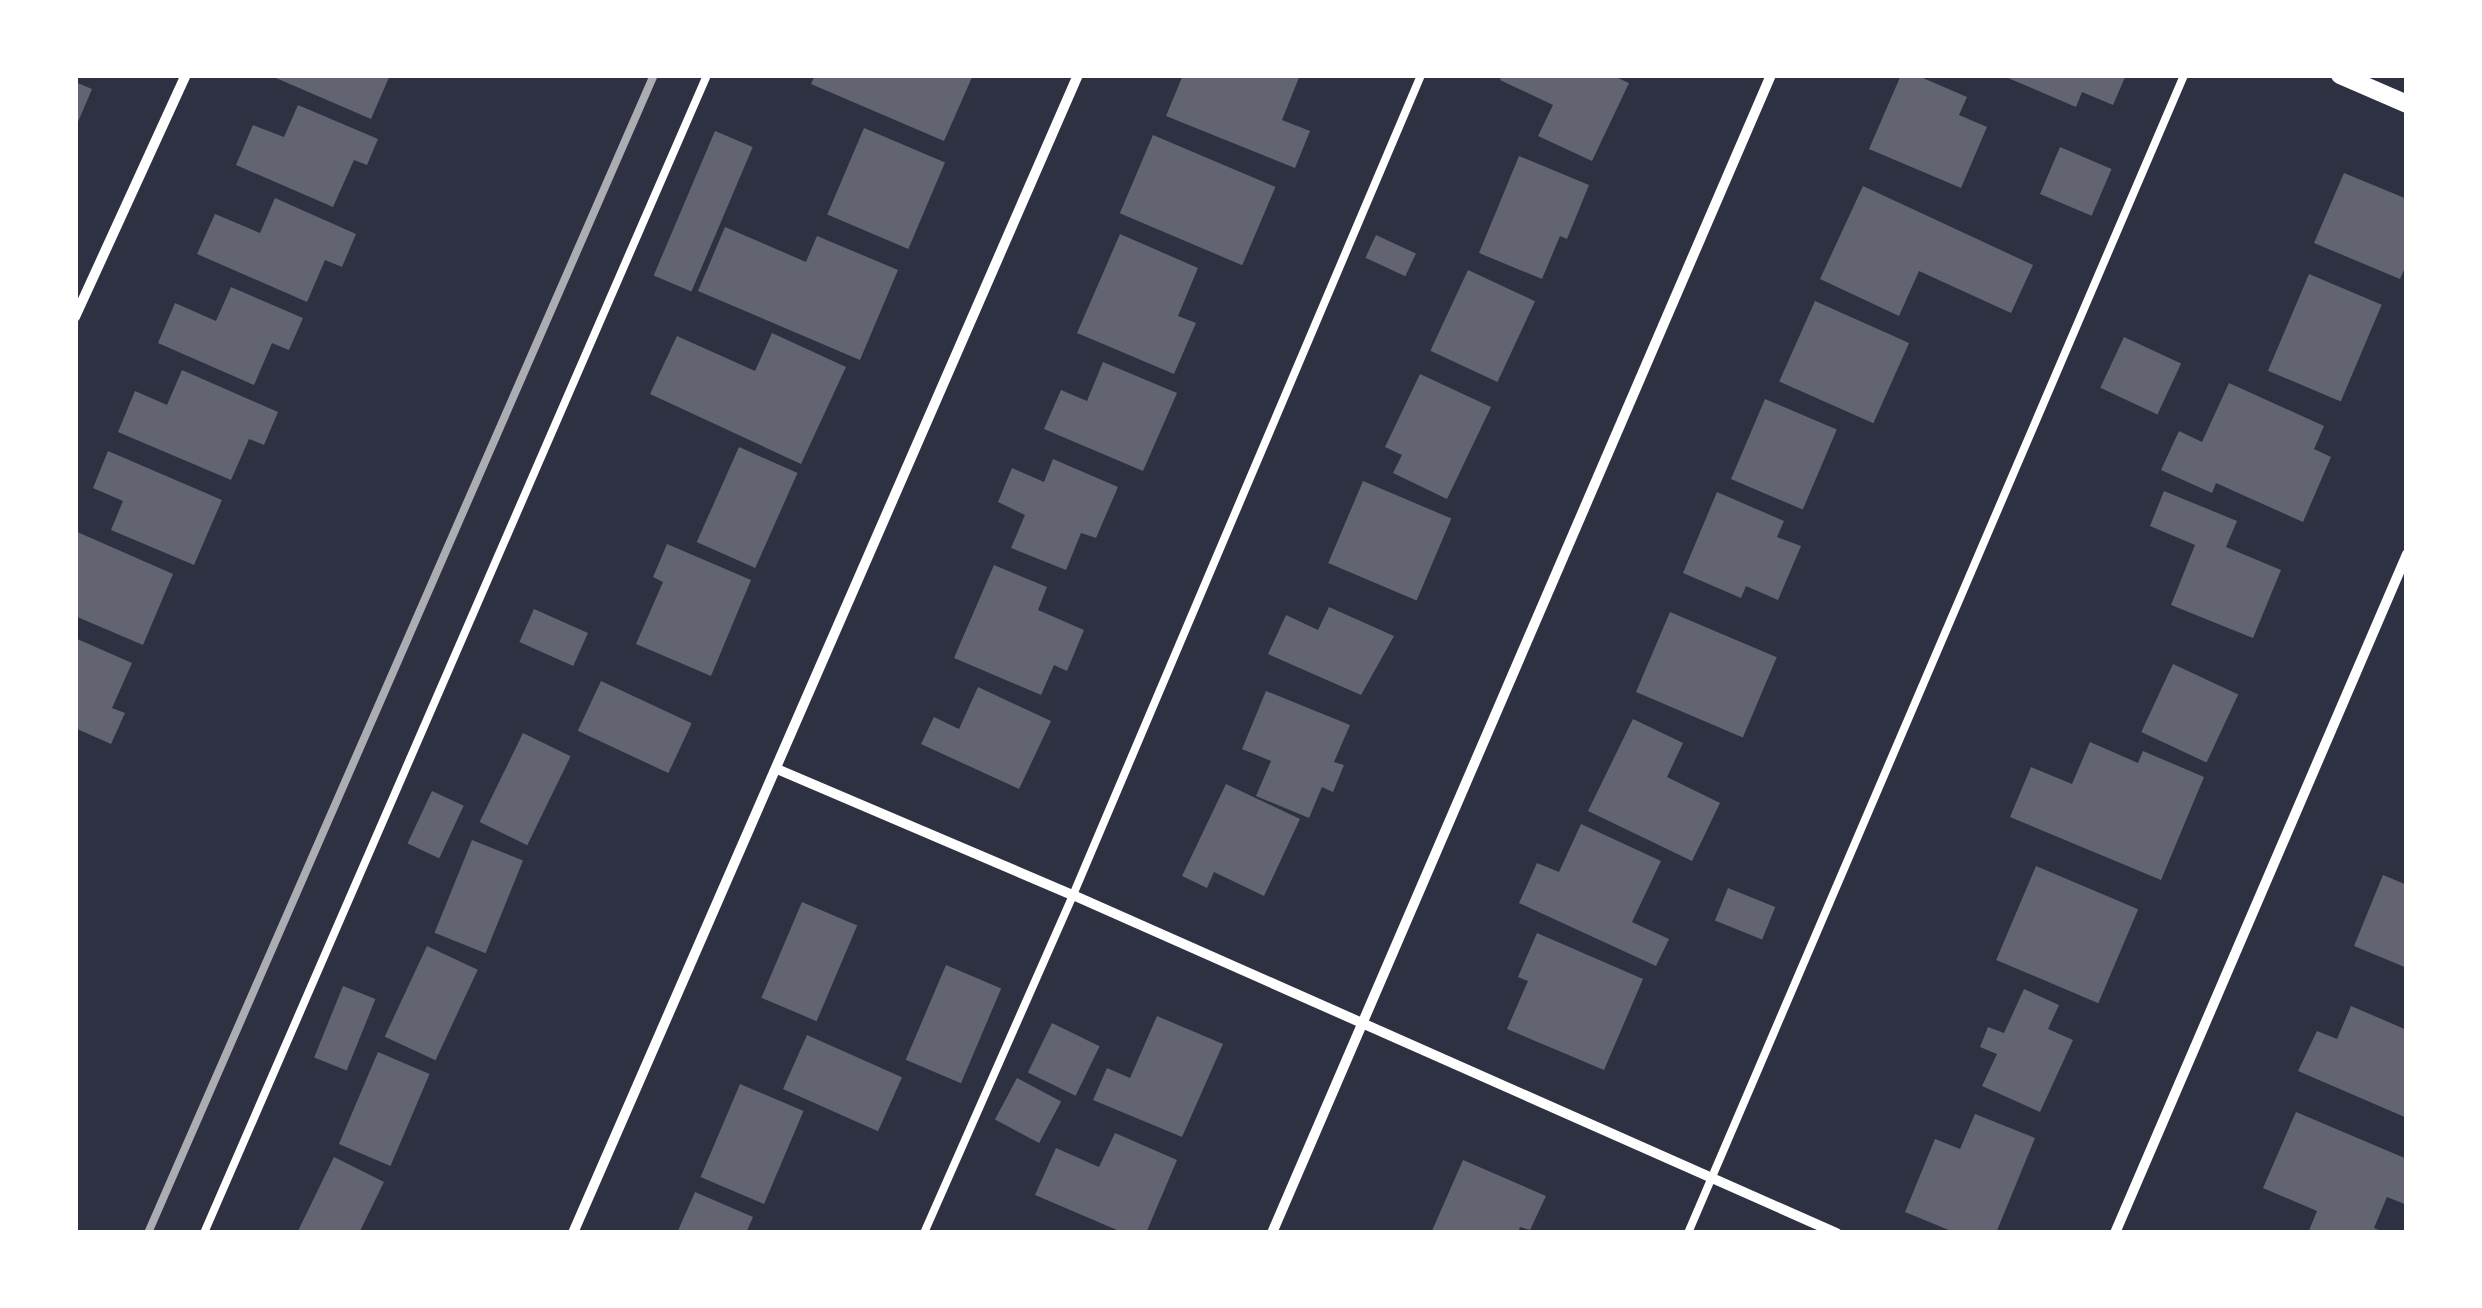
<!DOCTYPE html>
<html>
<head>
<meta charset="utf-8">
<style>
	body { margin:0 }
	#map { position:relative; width:2482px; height:1308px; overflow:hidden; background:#2d3142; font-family:"Archivo Narrow",sans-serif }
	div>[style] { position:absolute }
	.building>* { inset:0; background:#626471; transform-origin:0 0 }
	.service>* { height:8px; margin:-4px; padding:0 4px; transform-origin:4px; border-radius:4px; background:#fff }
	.minor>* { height:10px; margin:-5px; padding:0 5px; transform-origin:5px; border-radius:5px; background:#fff }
	.tertiary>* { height:18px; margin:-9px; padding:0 9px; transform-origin:9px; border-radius:9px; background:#fff }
	.rail>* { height:8px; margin:-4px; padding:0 4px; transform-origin:4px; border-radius:4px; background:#abadb3 }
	span { translate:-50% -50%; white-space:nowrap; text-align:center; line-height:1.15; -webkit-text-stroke:8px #fff; paint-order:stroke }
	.frame { position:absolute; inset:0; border:78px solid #fff; pointer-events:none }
</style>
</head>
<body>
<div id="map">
	<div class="building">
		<i style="clip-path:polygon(269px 75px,390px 75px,371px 119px)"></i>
		<i style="clip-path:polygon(815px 75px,973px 75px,944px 141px,811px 84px)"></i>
		<i style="clip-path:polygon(1183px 75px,1300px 75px,1282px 120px,1310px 131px,1295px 168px,1166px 116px)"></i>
		<i style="clip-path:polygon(1502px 75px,1611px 75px,1629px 83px,1592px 161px,1538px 136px,1553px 105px,1500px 80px)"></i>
		<i style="clip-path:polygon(1901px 75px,1916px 75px,1967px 97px,1959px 115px,1987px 127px,1961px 188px,1869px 149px)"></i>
		<i style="clip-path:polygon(2001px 75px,2126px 75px,2113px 105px,2082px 92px,2076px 107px)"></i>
		<i style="clip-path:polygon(75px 82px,92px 89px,75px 129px)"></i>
		<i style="clip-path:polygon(298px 105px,378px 139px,367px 165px,354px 160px,333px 207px,236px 165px,253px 125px,284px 137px)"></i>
		<i style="left:864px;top:128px;width:88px;height:94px;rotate:23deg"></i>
		<i style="left:715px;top:131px;width:41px;height:157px;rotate:23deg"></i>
		<i style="left:1153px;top:135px;width:133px;height:85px;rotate:23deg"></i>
		<i style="left:2060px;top:147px;width:56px;height:51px;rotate:23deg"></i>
		<i style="clip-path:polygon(1519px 156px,1589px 185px,1567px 239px,1560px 236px,1542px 279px,1479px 253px)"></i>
		<i style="clip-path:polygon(2344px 173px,2407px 199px,2407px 263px,2400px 279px,2314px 243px)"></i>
		<i style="clip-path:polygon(1863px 186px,2033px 265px,2011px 313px,1919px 271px,1899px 316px,1820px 279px)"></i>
		<i style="clip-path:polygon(275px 198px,356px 234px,342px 267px,325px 260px,307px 302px,197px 254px,215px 214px,260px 233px)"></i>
		<i style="clip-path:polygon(725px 227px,806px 262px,817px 236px,898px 270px,860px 360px,698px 291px)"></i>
		<i style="clip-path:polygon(1120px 234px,1198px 268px,1178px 316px,1196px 323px,1174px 374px,1077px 333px)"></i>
		<i style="left:1376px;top:235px;width:44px;height:25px;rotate:25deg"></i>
		<i style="left:1468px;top:270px;width:74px;height:89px;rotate:25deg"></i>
		<i style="left:2309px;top:274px;width:79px;height:105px;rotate:23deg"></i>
		<i style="clip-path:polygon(231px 287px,303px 318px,289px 350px,272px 343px,254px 385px,158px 343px,175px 303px,216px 321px)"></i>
		<i style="left:1815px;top:301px;width:103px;height:88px;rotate:24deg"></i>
		<i style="clip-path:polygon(772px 333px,846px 367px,801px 464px,650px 394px,677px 336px,755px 371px)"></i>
		<i style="left:2124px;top:337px;width:63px;height:56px;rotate:25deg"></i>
		<i style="clip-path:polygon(1103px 362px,1177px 393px,1143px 471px,1044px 429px,1061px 390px,1087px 401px)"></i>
		<i style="clip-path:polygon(182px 370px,278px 412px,264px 445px,249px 439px,231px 480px,118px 432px,135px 391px,167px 405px)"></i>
		<i style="clip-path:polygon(1420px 374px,1491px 407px,1447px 499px,1393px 473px,1402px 455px,1385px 447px)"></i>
		<i style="clip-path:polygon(2229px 383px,2324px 426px,2314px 449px,2331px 457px,2303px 522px,2216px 483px,2212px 493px,2161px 470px,2179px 431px,2202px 442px)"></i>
		<i style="left:1765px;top:399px;width:78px;height:87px;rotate:23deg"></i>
		<i style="left:739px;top:447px;width:64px;height:104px;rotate:24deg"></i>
		<i style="clip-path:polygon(108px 451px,222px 500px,194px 565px,111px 530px,123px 501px,93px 488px)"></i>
		<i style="clip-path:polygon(1053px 459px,1118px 487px,1096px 538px,1081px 533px,1066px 570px,1011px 548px,1025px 515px,998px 502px,1012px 468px,1044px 482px)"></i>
		<i style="left:1363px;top:481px;width:96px;height:89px;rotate:23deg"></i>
		<i style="clip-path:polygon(2164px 491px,2237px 521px,2226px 547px,2281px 570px,2253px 638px,2171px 605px,2195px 545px,2150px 526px)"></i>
		<i style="clip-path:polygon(1717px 492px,1784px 521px,1777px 537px,1801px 546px,1778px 600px,1746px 586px,1741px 598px,1683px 573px)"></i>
		<i style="clip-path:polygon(75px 531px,173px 574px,143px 645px,75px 616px)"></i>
		<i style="clip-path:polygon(667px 544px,751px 580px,711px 676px,636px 644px,663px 582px,653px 577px)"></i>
		<i style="clip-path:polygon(994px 565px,1047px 587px,1038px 610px,1084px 630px,1067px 671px,1054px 665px,1041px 695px,954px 658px)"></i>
		<i style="clip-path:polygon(1329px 607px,1394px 636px,1361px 695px,1268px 654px,1286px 615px,1318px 630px)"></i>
		<i style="left:534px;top:609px;width:59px;height:36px;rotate:24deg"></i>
		<i style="left:1670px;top:612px;width:116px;height:87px;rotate:23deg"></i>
		<i style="clip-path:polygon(75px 638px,132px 663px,112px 708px,125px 713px,111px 744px,75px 728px)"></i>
		<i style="left:2173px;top:664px;width:72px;height:75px;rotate:25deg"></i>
		<i style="left:601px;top:681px;width:100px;height:55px;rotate:25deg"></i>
		<i style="clip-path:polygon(978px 687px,1051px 721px,1019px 789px,921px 744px,934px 717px,959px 729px)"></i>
		<i style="clip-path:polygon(1266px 691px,1350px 725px,1334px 762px,1344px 765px,1333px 792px,1322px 787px,1309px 818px,1256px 796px,1271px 761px,1242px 749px)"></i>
		<i style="clip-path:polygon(1633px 719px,1683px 743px,1667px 777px,1720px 803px,1692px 861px,1588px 811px)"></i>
		<i style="left:523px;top:733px;width:53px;height:99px;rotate:26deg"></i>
		<i style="clip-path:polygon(2090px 742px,2138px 763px,2143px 751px,2204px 777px,2161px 880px,2010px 817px,2031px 767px,2072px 784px)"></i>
		<i style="clip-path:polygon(1226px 784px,1300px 819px,1264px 896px,1214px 872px,1207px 888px,1182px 876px)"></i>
		<i style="left:432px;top:791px;width:35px;height:58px;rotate:25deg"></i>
		<i style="clip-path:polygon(1581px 824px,1661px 861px,1632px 922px,1669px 939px,1656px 966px,1519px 903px,1537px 863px,1559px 872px)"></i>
		<i style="left:472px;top:840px;width:55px;height:100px;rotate:22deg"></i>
		<i style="left:2036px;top:866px;width:111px;height:102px;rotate:23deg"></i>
		<i style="clip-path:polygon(2383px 875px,2407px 885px,2407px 968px,2354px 946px)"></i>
		<i style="left:1728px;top:888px;width:51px;height:35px;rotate:22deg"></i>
		<i style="left:802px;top:902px;width:60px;height:104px;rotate:23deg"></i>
		<i style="clip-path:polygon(1537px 933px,1643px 979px,1604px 1070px,1507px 1029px,1528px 981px,1518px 977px)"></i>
		<i style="left:427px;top:946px;width:56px;height:100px;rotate:25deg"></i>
		<i style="left:946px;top:965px;width:60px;height:103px;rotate:23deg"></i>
		<i style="left:343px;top:986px;width:35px;height:77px;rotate:22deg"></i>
		<i style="clip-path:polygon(2024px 989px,2059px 1005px,2048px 1029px,2073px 1040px,2040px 1112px,1982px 1086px,1997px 1054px,1980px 1047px,1988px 1027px,2004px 1033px)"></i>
		<i style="clip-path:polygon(2351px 1006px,2407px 1030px,2407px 1118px,2298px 1071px,2317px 1031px,2337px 1039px)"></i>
		<i style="clip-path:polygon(1157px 1016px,1223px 1044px,1182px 1137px,1093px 1100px,1107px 1068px,1130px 1078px)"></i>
		<i style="left:1052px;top:1023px;width:53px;height:55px;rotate:26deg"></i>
		<i style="left:807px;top:1035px;width:104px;height:59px;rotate:24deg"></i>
		<i style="left:378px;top:1052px;width:56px;height:100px;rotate:23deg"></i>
		<i style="left:1017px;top:1078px;width:50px;height:47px;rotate:28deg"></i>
		<i style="left:740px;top:1084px;width:69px;height:101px;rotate:23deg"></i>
		<i style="clip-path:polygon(2296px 1112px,2407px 1159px,2407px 1205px,2387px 1197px,2374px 1228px,2387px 1233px,2308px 1233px,2317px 1211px,2263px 1188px)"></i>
		<i style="clip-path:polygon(1975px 1114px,2035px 1138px,1996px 1233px,1956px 1233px,1905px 1212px,1935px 1139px,1960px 1149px)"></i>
		<i style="clip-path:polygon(1115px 1133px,1177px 1160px,1146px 1233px,1124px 1233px,1035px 1195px,1056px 1148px,1099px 1167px)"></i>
		<i style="clip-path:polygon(334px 1157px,384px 1182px,359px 1233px,297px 1233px)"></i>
		<i style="clip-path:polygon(1463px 1160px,1546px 1196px,1530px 1230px,1520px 1227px,1518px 1233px,1431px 1233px)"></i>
		<i style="clip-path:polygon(695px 1192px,753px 1217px,746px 1233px,677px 1233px)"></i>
	</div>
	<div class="service">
		<i style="left:204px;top:1233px;width:1263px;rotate:-66.52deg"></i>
		<i style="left:924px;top:1233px;width:369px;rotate:-66.2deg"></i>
		<i style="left:1073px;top:895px;width:891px;rotate:-67deg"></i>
		<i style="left:1688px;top:1233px;width:1260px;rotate:-66.81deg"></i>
	</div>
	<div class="minor">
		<i style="left:75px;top:317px;width:266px;rotate:-65.4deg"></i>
		<i style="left:777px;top:769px;width:322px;rotate:23.1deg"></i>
		<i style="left:1073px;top:895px;width:835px;rotate:23.89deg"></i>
		<i style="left:573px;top:1233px;width:1263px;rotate:-66.44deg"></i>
		<i style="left:1272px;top:1233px;width:1261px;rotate:-66.69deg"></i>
		<i style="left:2115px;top:1233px;width:739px;rotate:-66.73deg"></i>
	</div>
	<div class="tertiary">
		<i style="left:2340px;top:75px;width:73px;rotate:23.4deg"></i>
	</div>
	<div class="rail">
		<i style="left:148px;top:1233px;width:1264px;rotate:-66.4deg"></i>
	</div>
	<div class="frame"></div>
</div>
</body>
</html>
